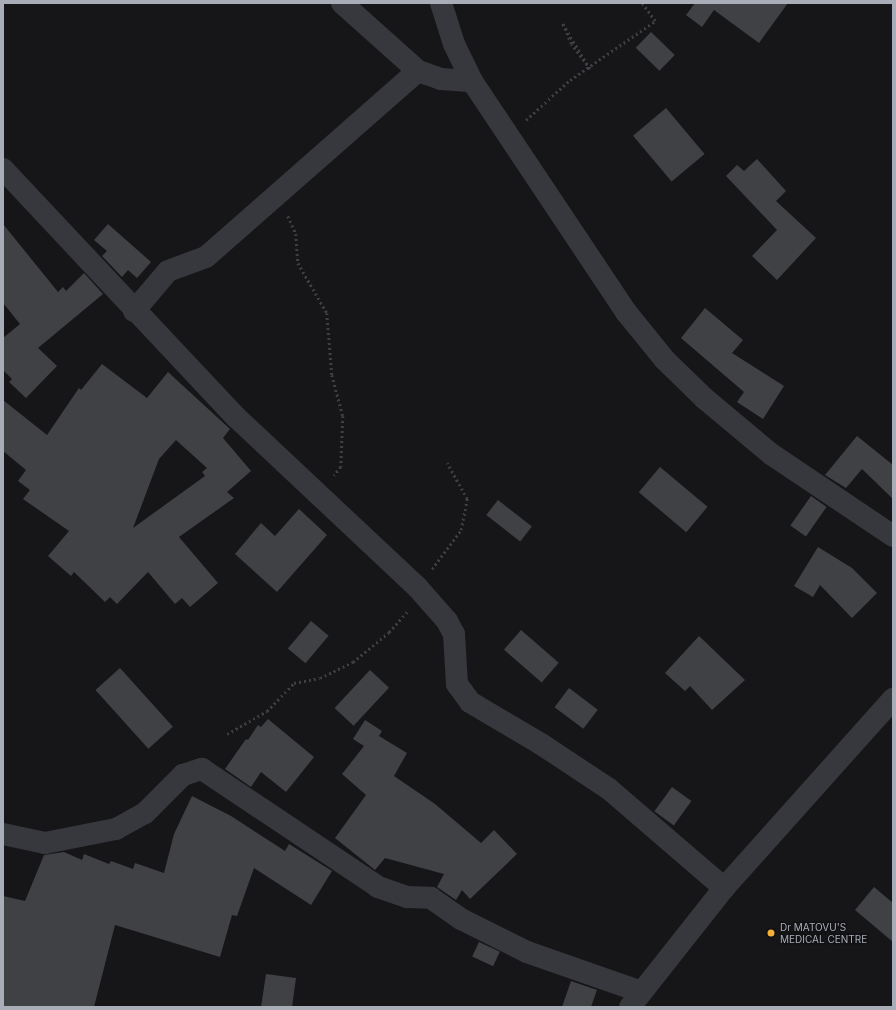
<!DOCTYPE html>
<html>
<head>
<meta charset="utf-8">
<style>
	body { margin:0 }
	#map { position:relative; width:896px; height:1010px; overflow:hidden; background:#161618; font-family:Inter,sans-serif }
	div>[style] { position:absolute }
	.building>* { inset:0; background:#404145; transform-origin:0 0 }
	.path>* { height:2.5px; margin-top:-1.25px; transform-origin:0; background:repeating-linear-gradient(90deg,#3d3f44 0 2px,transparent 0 5px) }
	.minor>* { height:22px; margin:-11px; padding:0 11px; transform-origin:11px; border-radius:11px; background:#37383d }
	.dots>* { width:11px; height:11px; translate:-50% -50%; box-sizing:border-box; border:2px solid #111113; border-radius:50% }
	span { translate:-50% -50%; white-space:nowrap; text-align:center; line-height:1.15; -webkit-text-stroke:3px #111113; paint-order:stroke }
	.poi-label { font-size:10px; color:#a8adb8 }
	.left { translate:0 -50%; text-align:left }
	.frame { position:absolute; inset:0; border:4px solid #a8adb8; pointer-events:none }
</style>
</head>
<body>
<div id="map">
	<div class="building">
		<i style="clip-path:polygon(695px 3px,788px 3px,759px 43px,714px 10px,702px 27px,686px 15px)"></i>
		<i style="left:651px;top:32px;width:33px;height:22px;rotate:44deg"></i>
		<i style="left:666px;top:108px;width:60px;height:43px;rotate:50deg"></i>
		<i style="clip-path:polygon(757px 159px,786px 191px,776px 201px,816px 238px,777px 280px,752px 256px,777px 230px,726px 176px,737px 165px,744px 171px)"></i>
		<i style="clip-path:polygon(3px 224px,58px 292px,63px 287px,66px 291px,84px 273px,103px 294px,38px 348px,57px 366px,26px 398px,9px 382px,12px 379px,3px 370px,3px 338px,20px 324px,3px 303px)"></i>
		<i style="clip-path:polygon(108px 224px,151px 262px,137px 278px,128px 270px,122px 277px,102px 256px,107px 251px,94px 240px)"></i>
		<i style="clip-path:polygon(705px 308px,743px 340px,732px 353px,784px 386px,763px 419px,737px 402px,744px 392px,681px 338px)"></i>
		<i style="clip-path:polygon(evenodd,102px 364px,147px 398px,168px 372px,230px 429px,223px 438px,251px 471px,227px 492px,234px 498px,179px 537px,218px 583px,190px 607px,182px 598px,175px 604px,148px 572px,117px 604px,110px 597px,105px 602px,74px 572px,71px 576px,48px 556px,69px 531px,23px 499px,30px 490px,18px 481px,26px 470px,3px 451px,3px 400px,47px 435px,79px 388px,81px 390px,102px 364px,176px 440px,207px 468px,202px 472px,205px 476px,133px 528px,159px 459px,176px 440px)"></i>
		<i style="clip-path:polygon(857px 436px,893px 465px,893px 499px,862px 469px,846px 488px,825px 475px)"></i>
		<i style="left:660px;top:467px;width:62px;height:33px;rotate:40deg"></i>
		<i style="left:811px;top:496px;width:19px;height:36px;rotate:35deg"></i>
		<i style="left:498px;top:500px;width:43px;height:19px;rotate:38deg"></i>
		<i style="clip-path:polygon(299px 509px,327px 535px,277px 592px,235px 554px,261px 523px,275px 536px)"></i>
		<i style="clip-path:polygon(818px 547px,852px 568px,877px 593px,852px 618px,820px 585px,813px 597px,794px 586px)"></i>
		<i style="left:311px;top:621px;width:23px;height:36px;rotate:40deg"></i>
		<i style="left:521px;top:630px;width:50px;height:26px;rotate:41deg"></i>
		<i style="clip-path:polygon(699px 636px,745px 680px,712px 710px,690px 686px,685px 691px,665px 673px)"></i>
		<i style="left:120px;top:668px;width:79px;height:33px;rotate:48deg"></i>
		<i style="left:370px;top:670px;width:26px;height:52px;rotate:43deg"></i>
		<i style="left:569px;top:688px;width:36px;height:24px;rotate:37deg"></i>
		<i style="clip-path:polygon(268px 719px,314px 757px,286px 792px,261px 772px,251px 787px,225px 769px,246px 739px,248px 740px,258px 725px,261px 727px)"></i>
		<i style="clip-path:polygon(365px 720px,382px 731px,379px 736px,407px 753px,394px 776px,435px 804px,481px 843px,494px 830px,517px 854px,470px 899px,462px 890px,456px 900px,437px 887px,444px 874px,385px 858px,375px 870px,335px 838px,366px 795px,342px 774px,364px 746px,353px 739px)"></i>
		<i style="left:672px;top:787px;width:24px;height:30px;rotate:36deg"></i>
		<i style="clip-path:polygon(192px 796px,231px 816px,285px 851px,289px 844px,332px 871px,311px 905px,254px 868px,237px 916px,232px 915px,220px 957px,115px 925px,94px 1007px,3px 1007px,3px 896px,25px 901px,44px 855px,64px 852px,82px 860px,84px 854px,109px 864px,111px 861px,133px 869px,135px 863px,164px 873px,174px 834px)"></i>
		<i style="clip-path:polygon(874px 887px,893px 903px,893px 942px,855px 910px)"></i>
		<i style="left:479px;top:942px;width:23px;height:16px;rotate:25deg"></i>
		<i style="clip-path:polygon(266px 974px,296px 978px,292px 1007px,261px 1007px)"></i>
		<i style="clip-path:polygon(571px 981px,597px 990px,591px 1007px,562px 1007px)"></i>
	</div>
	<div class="path">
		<i style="left:563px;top:24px;width:52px;rotate:59deg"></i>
		<i style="left:590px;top:69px;width:31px;rotate:-127deg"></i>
		<i style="left:571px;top:44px;width:22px;rotate:-112deg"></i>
		<i style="left:526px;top:120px;width:59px;rotate:-42.3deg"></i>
		<i style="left:570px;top:80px;width:103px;rotate:-34.8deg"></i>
		<i style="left:655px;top:21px;width:22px;rotate:-126deg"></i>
		<i style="left:288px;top:216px;width:20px;rotate:66deg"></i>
		<i style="left:296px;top:234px;width:29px;rotate:86deg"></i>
		<i style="left:298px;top:263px;width:58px;rotate:59.9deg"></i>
		<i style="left:327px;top:313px;width:62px;rotate:85.4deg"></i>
		<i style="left:332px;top:375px;width:42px;rotate:75deg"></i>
		<i style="left:343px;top:416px;width:51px;rotate:92.2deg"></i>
		<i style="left:341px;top:467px;width:11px;rotate:128deg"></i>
		<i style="left:432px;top:569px;width:49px;rotate:-53.4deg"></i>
		<i style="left:461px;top:530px;width:32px;rotate:-79deg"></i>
		<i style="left:467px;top:499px;width:41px;rotate:-119.1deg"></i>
		<i style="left:227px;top:734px;width:46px;rotate:-29.9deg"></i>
		<i style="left:267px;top:711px;width:39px;rotate:-46deg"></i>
		<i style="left:294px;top:683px;width:26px;rotate:-11deg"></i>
		<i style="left:320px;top:678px;width:37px;rotate:-26deg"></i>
		<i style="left:353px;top:662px;width:47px;rotate:-39.8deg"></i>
		<i style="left:389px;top:632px;width:28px;rotate:-48deg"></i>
	</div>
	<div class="minor">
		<i style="left:342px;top:3px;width:102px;rotate:41.8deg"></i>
		<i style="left:418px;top:71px;width:24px;rotate:19deg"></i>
		<i style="left:441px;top:79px;width:31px;rotate:4deg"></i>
		<i style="left:441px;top:3px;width:43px;rotate:72.4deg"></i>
		<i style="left:454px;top:44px;width:41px;rotate:64.1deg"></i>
		<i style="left:472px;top:81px;width:278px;rotate:56.3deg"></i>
		<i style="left:626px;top:312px;width:62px;rotate:50.9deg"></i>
		<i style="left:665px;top:360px;width:54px;rotate:44.3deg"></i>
		<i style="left:704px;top:398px;width:87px;rotate:39.9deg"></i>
		<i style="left:771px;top:454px;width:147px;rotate:33.9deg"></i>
		<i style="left:3px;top:169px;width:340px;rotate:46.8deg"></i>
		<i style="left:236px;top:417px;width:250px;rotate:43.2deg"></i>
		<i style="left:418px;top:588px;width:44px;rotate:48.7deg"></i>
		<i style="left:447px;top:621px;width:15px;rotate:62deg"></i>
		<i style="left:454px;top:634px;width:50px;rotate:86.6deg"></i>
		<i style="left:457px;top:684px;width:22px;rotate:54deg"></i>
		<i style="left:470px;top:702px;width:82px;rotate:30.6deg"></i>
		<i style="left:541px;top:744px;width:82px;rotate:33.5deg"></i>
		<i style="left:609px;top:789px;width:152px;rotate:40.7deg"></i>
		<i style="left:134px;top:311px;width:52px;rotate:-49.6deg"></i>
		<i style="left:168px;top:271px;width:40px;rotate:-20.2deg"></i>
		<i style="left:206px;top:257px;width:282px;rotate:-41.3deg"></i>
		<i style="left:3px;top:834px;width:43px;rotate:12.1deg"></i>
		<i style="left:45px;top:843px;width:72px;rotate:-11.2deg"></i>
		<i style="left:116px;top:829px;width:33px;rotate:-29deg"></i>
		<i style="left:145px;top:813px;width:54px;rotate:-45deg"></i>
		<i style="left:183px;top:775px;width:20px;rotate:-18deg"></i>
		<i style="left:202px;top:769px;width:212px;rotate:33.8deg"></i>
		<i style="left:378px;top:887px;width:31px;rotate:19deg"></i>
		<i style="left:407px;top:897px;width:24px;rotate:2deg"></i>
		<i style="left:431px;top:898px;width:37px;rotate:35deg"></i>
		<i style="left:461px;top:919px;width:74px;rotate:26.6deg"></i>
		<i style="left:527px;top:952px;width:121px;rotate:19.3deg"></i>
		<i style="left:630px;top:1007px;width:152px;rotate:-51.7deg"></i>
		<i style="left:724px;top:888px;width:254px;rotate:-48.2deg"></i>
	</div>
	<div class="dots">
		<i style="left:771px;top:933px;background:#f2b134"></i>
	</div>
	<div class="poi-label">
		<span class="left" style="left:780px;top:933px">Dr MATOVU'S<br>MEDICAL CENTRE</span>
	</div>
	<div class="frame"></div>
</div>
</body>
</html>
